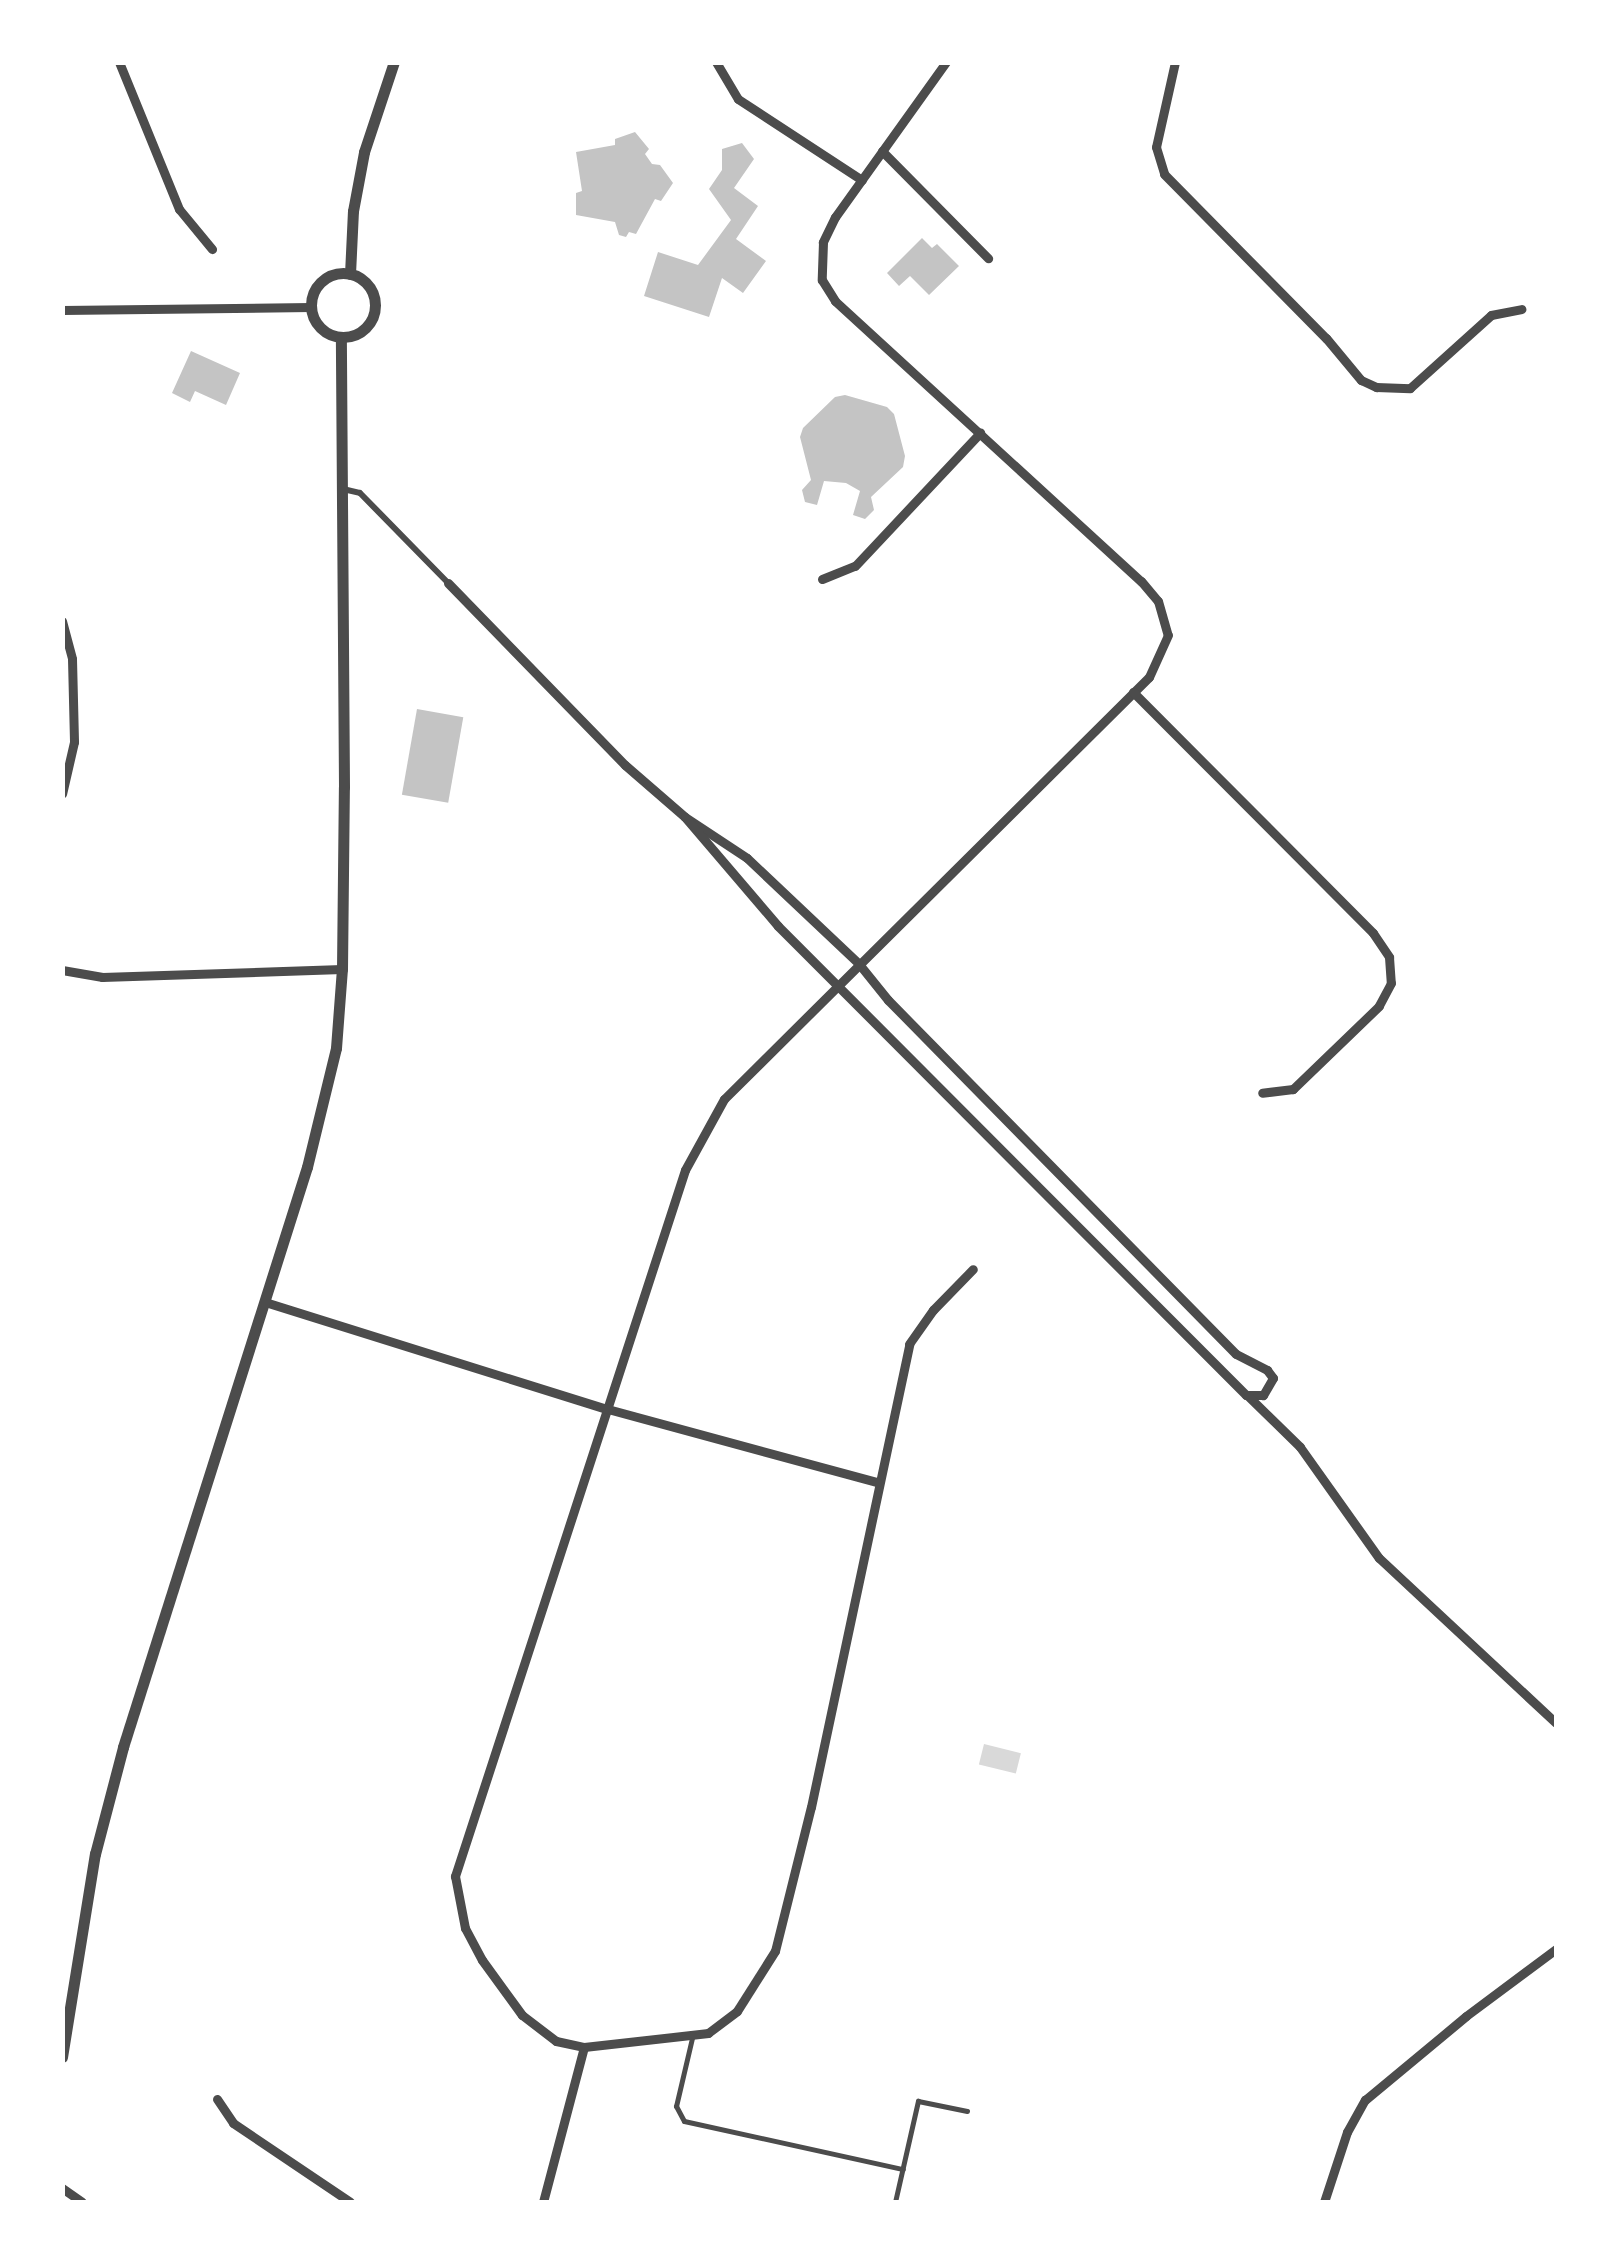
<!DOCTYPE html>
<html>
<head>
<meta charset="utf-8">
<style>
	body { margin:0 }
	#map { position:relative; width:1619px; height:2265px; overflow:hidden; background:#fff; font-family:"Nunito Sans",sans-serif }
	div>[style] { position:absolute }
	.water>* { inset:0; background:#d9d9d9; transform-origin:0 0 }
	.building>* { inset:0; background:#c4c4c4; transform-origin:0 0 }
	.service>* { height:5px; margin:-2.5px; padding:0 2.5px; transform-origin:2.5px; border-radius:2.5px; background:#4c4c4c }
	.pedestrian>* { height:6px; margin:-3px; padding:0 3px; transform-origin:3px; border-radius:3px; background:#4c4c4c }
	.minor>* { height:9px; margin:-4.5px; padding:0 4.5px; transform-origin:4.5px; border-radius:4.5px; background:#4c4c4c }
	.tertiary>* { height:11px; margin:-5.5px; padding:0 5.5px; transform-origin:5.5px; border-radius:5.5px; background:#4c4c4c }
	.tertiary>.ring { margin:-5.5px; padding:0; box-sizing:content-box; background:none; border:11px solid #4c4c4c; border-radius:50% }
	span { translate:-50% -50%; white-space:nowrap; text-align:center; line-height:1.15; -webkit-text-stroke:9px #fff; paint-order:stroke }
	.frame { position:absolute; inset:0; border:65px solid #fff; pointer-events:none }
</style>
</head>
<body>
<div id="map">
	<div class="water">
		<i style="left:984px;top:1744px;width:38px;height:21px;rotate:14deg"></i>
	</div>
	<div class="building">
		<i style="clip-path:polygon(635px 132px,649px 149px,645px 154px,652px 164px,660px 165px,673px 183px,661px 201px,655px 199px,636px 234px,629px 232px,626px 237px,619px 235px,615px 222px,576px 215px,576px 193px,582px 191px,576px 152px,615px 145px,615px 139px)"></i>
		<i style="clip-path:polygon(742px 143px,754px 159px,734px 188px,758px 206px,736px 239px,766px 261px,743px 293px,722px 278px,709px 317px,644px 296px,658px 252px,698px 265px,731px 220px,709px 189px,722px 170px,722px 149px)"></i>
		<i style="clip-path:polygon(922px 238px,932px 248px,937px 244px,959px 266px,929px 295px,910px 276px,899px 286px,887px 273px)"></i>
		<i style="clip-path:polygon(191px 351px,240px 373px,226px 405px,195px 391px,190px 402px,172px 393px)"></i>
		<i style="clip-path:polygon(845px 395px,887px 407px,894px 414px,905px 456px,903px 467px,871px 497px,874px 510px,865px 519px,853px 515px,860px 491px,846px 483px,824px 481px,817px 505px,805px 502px,802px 490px,811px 480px,800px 437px,803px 428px,835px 397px)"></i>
		<i style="left:417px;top:709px;width:47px;height:87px;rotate:10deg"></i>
	</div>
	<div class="service">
		<i style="left:692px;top:2038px;width:70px;rotate:103.2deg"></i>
		<i style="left:676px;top:2106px;width:17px;rotate:62deg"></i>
		<i style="left:684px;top:2121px;width:224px;rotate:12.4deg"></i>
		<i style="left:895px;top:2202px;width:104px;rotate:-77.2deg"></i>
		<i style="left:918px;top:2101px;width:50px;rotate:11.5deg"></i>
	</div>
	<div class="pedestrian">
		<i style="left:343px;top:489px;width:17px;rotate:13deg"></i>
		<i style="left:360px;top:493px;width:126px;rotate:45.6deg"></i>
	</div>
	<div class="minor">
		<i style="left:119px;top:62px;width:159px;rotate:67.8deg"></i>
		<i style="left:179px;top:209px;width:52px;rotate:50.5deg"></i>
		<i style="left:716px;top:62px;width:43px;rotate:59.3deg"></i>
		<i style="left:738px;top:99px;width:148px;rotate:33.2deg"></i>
		<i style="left:946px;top:62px;width:191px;rotate:125.6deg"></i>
		<i style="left:835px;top:217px;width:28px;rotate:116deg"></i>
		<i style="left:823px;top:242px;width:38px;rotate:92deg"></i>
		<i style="left:822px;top:280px;width:25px;rotate:58deg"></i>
		<i style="left:835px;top:301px;width:415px;rotate:42.5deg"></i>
		<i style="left:1141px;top:581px;width:26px;rotate:50deg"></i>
		<i style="left:1158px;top:601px;width:35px;rotate:74deg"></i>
		<i style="left:1168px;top:635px;width:46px;rotate:114.3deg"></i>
		<i style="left:1149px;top:677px;width:599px;rotate:135.2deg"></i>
		<i style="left:724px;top:1099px;width:81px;rotate:118.8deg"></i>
		<i style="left:685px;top:1170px;width:743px;rotate:108.04deg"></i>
		<i style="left:455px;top:1876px;width:53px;rotate:79.1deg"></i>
		<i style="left:465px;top:1928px;width:36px;rotate:62deg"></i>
		<i style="left:482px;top:1960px;width:68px;rotate:54deg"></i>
		<i style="left:522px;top:2015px;width:43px;rotate:37.4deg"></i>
		<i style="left:556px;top:2041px;width:29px;rotate:12deg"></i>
		<i style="left:584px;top:2047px;width:125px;rotate:-6.4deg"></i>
		<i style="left:708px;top:2033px;width:36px;rotate:-37deg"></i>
		<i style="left:737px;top:2011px;width:71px;rotate:-57.7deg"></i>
		<i style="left:775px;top:1951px;width:148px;rotate:-76deg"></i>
		<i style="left:811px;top:1807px;width:473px;rotate:-78deg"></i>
		<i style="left:909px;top:1344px;width:42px;rotate:-54.8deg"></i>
		<i style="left:933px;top:1310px;width:57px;rotate:-45.7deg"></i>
		<i style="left:1175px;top:62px;width:87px;rotate:102.6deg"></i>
		<i style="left:1156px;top:147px;width:28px;rotate:73deg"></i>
		<i style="left:1164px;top:174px;width:231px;rotate:45.4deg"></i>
		<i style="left:1326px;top:338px;width:55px;rotate:50.2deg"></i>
		<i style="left:1361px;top:380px;width:17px;rotate:25deg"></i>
		<i style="left:1376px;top:387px;width:34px;rotate:2deg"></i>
		<i style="left:1410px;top:388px;width:109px;rotate:-42deg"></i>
		<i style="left:1491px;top:315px;width:31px;rotate:-11deg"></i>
		<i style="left:882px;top:151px;width:151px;rotate:45.3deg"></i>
		<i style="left:62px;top:310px;width:249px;rotate:-0.7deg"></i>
		<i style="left:822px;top:579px;width:35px;rotate:-22deg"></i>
		<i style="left:855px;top:566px;width:183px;rotate:-46.8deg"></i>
		<i style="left:448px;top:583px;width:254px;rotate:45.8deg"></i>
		<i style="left:625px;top:765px;width:79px;rotate:40.9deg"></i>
		<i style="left:685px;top:817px;width:74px;rotate:33.5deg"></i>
		<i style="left:747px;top:858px;width:154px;rotate:43.4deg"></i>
		<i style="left:859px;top:964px;width:46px;rotate:51.1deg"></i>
		<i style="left:888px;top:1000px;width:496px;rotate:45.5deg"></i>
		<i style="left:1236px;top:1354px;width:35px;rotate:27deg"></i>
		<i style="left:1267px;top:1370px;width:10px;rotate:53deg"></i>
		<i style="left:1273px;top:1378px;width:20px;rotate:120deg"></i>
		<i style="left:1263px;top:1395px;width:17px;rotate:180deg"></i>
		<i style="left:1246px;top:1395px;width:663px;rotate:-134.94deg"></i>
		<i style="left:778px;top:926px;width:143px;rotate:-130.5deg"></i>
		<i style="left:62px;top:621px;width:39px;rotate:75deg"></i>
		<i style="left:72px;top:659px;width:83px;rotate:88.6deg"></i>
		<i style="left:74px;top:742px;width:53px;rotate:103deg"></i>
		<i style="left:1133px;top:692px;width:340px;rotate:45.1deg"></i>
		<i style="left:1373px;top:933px;width:29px;rotate:56deg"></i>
		<i style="left:1389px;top:957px;width:26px;rotate:86deg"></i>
		<i style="left:1391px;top:983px;width:26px;rotate:118deg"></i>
		<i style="left:1379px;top:1006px;width:120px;rotate:136deg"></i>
		<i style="left:1293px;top:1089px;width:31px;rotate:173deg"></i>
		<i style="left:62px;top:970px;width:41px;rotate:9.9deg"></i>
		<i style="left:102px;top:977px;width:240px;rotate:-1.9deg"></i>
		<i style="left:265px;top:1302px;width:355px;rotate:17.4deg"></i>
		<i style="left:604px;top:1408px;width:283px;rotate:15.2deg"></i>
		<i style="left:1248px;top:1396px;width:73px;rotate:44.4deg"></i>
		<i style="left:1300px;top:1447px;width:136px;rotate:54.6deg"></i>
		<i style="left:1379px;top:1558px;width:242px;rotate:43deg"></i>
		<i style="left:217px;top:2099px;width:29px;rotate:56deg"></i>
		<i style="left:233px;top:2123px;width:141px;rotate:34deg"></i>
		<i style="left:62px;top:2188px;width:24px;rotate:35deg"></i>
		<i style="left:543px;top:2202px;width:160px;rotate:-75.2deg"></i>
		<i style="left:1324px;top:2202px;width:74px;rotate:-71.8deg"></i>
		<i style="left:1347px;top:2132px;width:37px;rotate:-61deg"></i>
		<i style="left:1365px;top:2100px;width:131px;rotate:-39.7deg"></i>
		<i style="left:1466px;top:2016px;width:112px;rotate:-36.7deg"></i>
	</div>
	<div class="tertiary">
		<i class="ring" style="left:311px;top:273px;width:53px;height:53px"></i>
		<i style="left:350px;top:274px;width:63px;rotate:-87.3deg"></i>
		<i style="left:353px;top:211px;width:60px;rotate:-79.4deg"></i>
		<i style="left:364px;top:152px;width:95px;rotate:-71.6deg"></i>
		<i style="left:62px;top:2057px;width:206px;rotate:-80.8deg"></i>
		<i style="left:95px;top:1854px;width:111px;rotate:-75.3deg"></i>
		<i style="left:123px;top:1747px;width:608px;rotate:-72.4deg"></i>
		<i style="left:307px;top:1167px;width:122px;rotate:-76.3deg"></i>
		<i style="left:336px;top:1048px;width:79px;rotate:-85.7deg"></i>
		<i style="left:342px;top:969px;width:182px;rotate:-89.4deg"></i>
		<i style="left:344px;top:787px;width:449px;rotate:-90.4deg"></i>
	</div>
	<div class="frame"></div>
</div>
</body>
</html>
